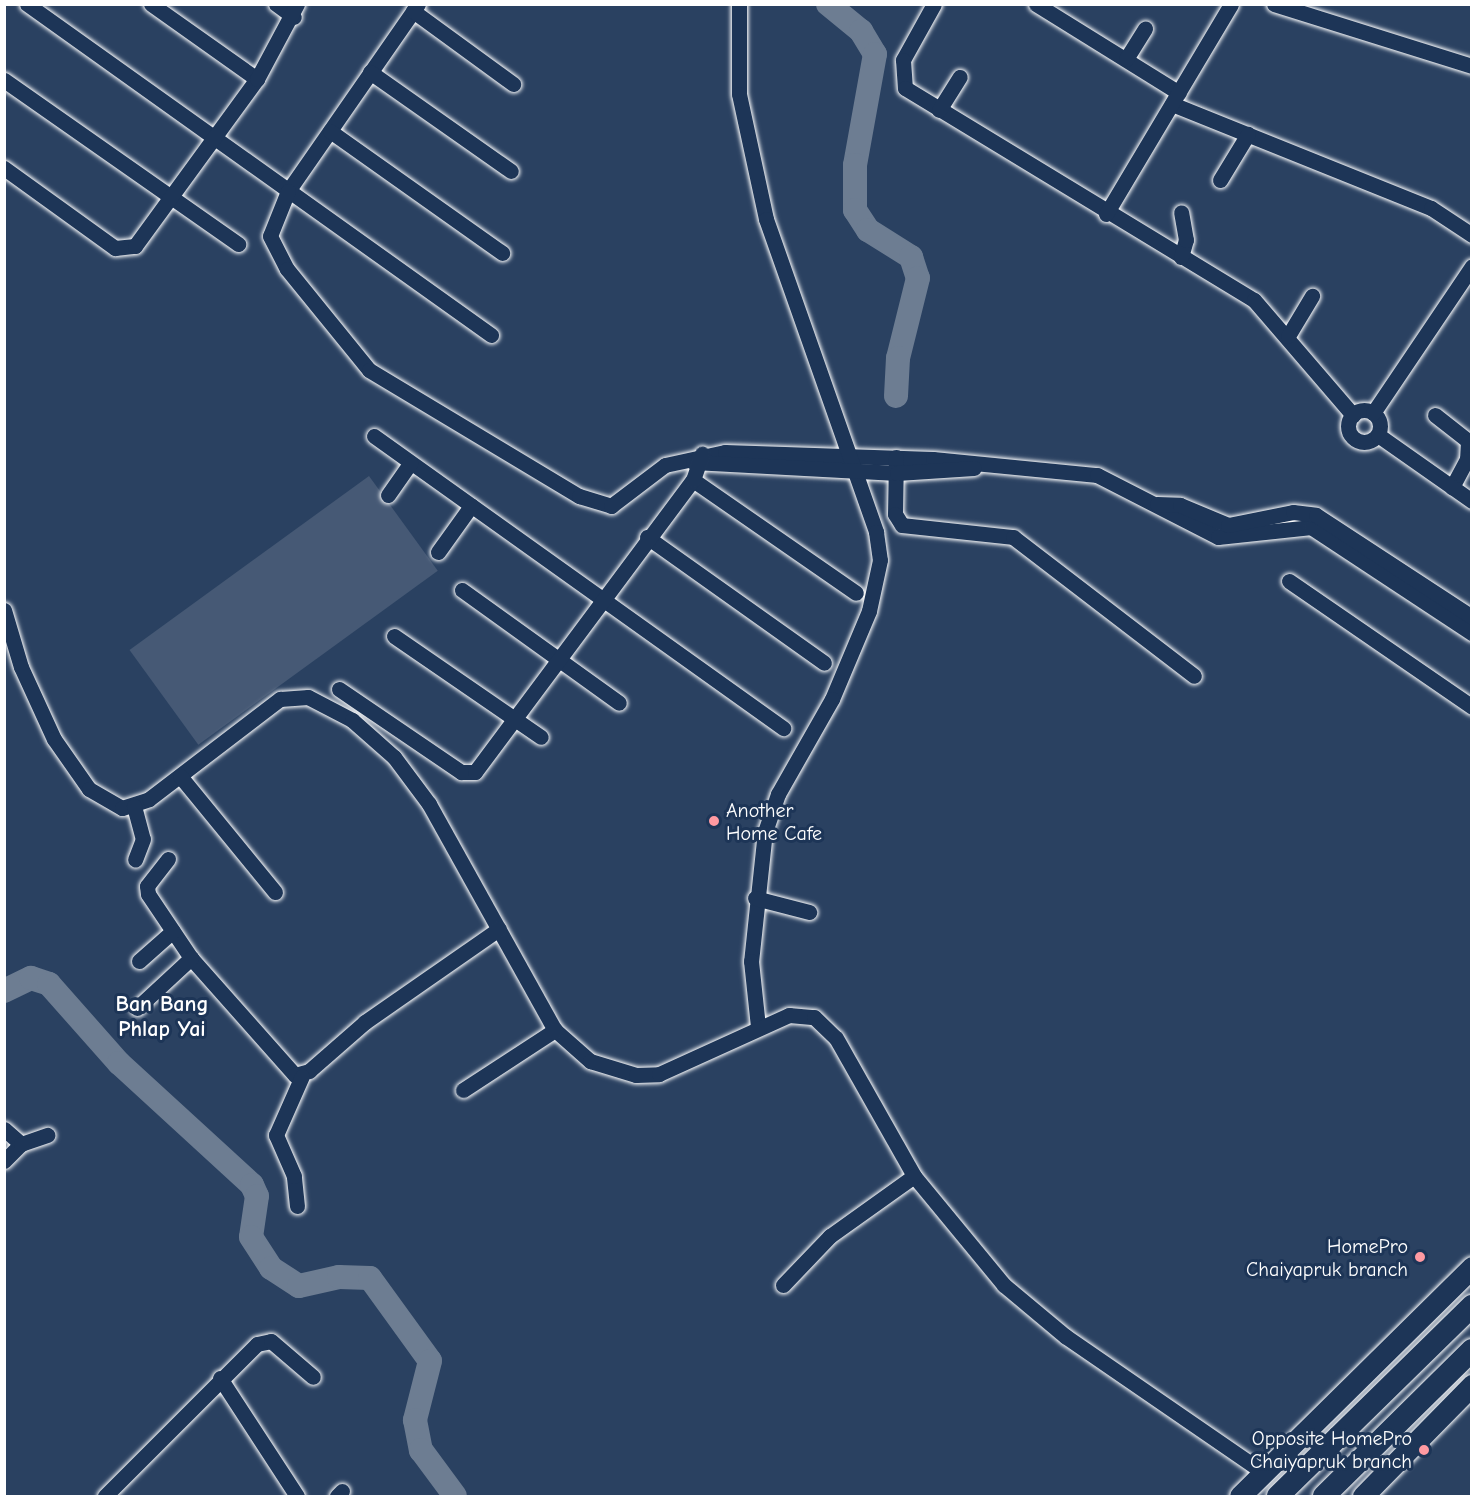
<!DOCTYPE html>
<html>
<head>
<meta charset="utf-8">
<style>
	body { margin:0 }
	#map { position:relative; width:1476px; height:1501px; overflow:hidden; background:#2a4161; font-family:"Comic Neue",sans-serif }
	div>[style] { position:absolute }
	.green>* { inset:0; background:#465975; transform-origin:0 0 }
	.river>* { height:24px; margin:-12px; padding:0 12px; transform-origin:12px; border-radius:12px; background:#6d7d92 }
	.roads { filter:drop-shadow(0 0 2px #fff) drop-shadow(0 0 2px #fff) }
	.minor>* { height:15px; margin:-7.5px; padding:0 7.5px; transform-origin:7.5px; border-radius:7.5px; background:#1d3557 }
	.minor>.ring { margin:-7.5px; padding:0; box-sizing:content-box; background:none; border:15px solid #1d3557; border-radius:50% }
	.secondary>* { height:21px; margin:-10.5px; padding:0 10.5px; transform-origin:10.5px; border-radius:10.5px; background:#1d3557 }
	.primary>* { height:22px; margin:-11px; padding:0 11px; transform-origin:11px; border-radius:11px; background:#1d3557 }
	.dots>* { width:16px; height:16px; translate:-50% -50%; box-sizing:border-box; border:3px solid #1d3557; border-radius:50% }
	span { translate:-50% -50%; white-space:nowrap; text-align:center; line-height:1.15; -webkit-text-stroke:6px #1d3557; paint-order:stroke }
	.poi-label { font-size:20px; color:#fff }
	.left { translate:0 -50%; text-align:left }
	.right { translate:-100% -50%; text-align:right }
	.quarter-label { font-size:22px; color:#fff; font-weight:700 }
	.frame { position:absolute; inset:0; border:6px solid #fff; pointer-events:none }
</style>
</head>
<body>
<div id="map">
	<div class="green">
		<i style="left:369px;top:476px;width:117px;height:296px;rotate:54deg"></i>
	</div>
	<div class="river">
		<i style="left:828px;top:4px;width:43px;rotate:39.3deg"></i>
		<i style="left:861px;top:31px;width:27px;rotate:59deg"></i>
		<i style="left:875px;top:54px;width:113px;rotate:100.2deg"></i>
		<i style="left:855px;top:165px;width:45px;rotate:90deg"></i>
		<i style="left:855px;top:210px;width:24px;rotate:57deg"></i>
		<i style="left:868px;top:230px;width:51px;rotate:32.1deg"></i>
		<i style="left:911px;top:257px;width:22px;rotate:72deg"></i>
		<i style="left:918px;top:278px;width:82px;rotate:104deg"></i>
		<i style="left:898px;top:358px;width:38px;rotate:93deg"></i>
		<i style="left:4px;top:991px;width:30px;rotate:-26deg"></i>
		<i style="left:31px;top:978px;width:19px;rotate:18deg"></i>
		<i style="left:49px;top:984px;width:106px;rotate:48.5deg"></i>
		<i style="left:119px;top:1063px;width:180px;rotate:42.5deg"></i>
		<i style="left:252px;top:1185px;width:12px;rotate:66deg"></i>
		<i style="left:257px;top:1196px;width:41px;rotate:98.3deg"></i>
		<i style="left:251px;top:1237px;width:37px;rotate:57deg"></i>
		<i style="left:271px;top:1268px;width:33px;rotate:33deg"></i>
		<i style="left:299px;top:1286px;width:41px;rotate:-12.7deg"></i>
		<i style="left:339px;top:1277px;width:31px;rotate:2deg"></i>
		<i style="left:370px;top:1278px;width:102px;rotate:54.1deg"></i>
		<i style="left:430px;top:1361px;width:61px;rotate:104.3deg"></i>
		<i style="left:415px;top:1420px;width:31px;rotate:79deg"></i>
		<i style="left:421px;top:1450px;width:57px;rotate:53.5deg"></i>
	</div>
	<div class="roads">
		<div class="minor">
			<i style="left:27px;top:4px;width:570px;rotate:35.5deg"></i>
			<i style="left:151px;top:4px;width:130px;rotate:35.3deg"></i>
			<i style="left:276px;top:4px;width:22px;rotate:36deg"></i>
			<i style="left:418px;top:4px;width:228px;rotate:124.8deg"></i>
			<i style="left:288px;top:191px;width:48px;rotate:111.8deg"></i>
			<i style="left:270px;top:236px;width:37px;rotate:63deg"></i>
			<i style="left:287px;top:269px;width:130px;rotate:50.9deg"></i>
			<i style="left:369px;top:370px;width:245px;rotate:31deg"></i>
			<i style="left:579px;top:496px;width:34px;rotate:17deg"></i>
			<i style="left:611px;top:506px;width:68px;rotate:-37.2deg"></i>
			<i style="left:665px;top:465px;width:61px;rotate:-12.2deg"></i>
			<i style="left:725px;top:452px;width:208px;rotate:1.9deg"></i>
			<i style="left:933px;top:459px;width:165px;rotate:5.6deg"></i>
			<i style="left:1097px;top:475px;width:136px;rotate:27.1deg"></i>
			<i style="left:1218px;top:537px;width:94px;rotate:-6.1deg"></i>
			<i style="left:1311px;top:527px;width:193px;rotate:33.4deg"></i>
			<i style="left:739px;top:4px;width:90px;rotate:90deg"></i>
			<i style="left:739px;top:94px;width:128px;rotate:77.8deg"></i>
			<i style="left:766px;top:219px;width:332px;rotate:70.6deg"></i>
			<i style="left:876px;top:532px;width:28px;rotate:82deg"></i>
			<i style="left:880px;top:560px;width:52px;rotate:102.2deg"></i>
			<i style="left:869px;top:611px;width:95px;rotate:112.8deg"></i>
			<i style="left:832px;top:699px;width:109px;rotate:119.6deg"></i>
			<i style="left:778px;top:794px;width:39px;rotate:109deg"></i>
			<i style="left:765px;top:831px;width:131px;rotate:96.1deg"></i>
			<i style="left:751px;top:961px;width:66px;rotate:83.9deg"></i>
			<i style="left:934px;top:4px;width:64px;rotate:119deg"></i>
			<i style="left:903px;top:60px;width:28px;rotate:86deg"></i>
			<i style="left:905px;top:88px;width:408px;rotate:31.3deg"></i>
			<i style="left:1254px;top:300px;width:152px;rotate:49.3deg"></i>
			<i style="left:1036px;top:4px;width:168px;rotate:31.9deg"></i>
			<i style="left:1274px;top:4px;width:207px;rotate:17.4deg"></i>
			<i style="left:413px;top:11px;width:124px;rotate:36.1deg"></i>
			<i style="left:1126px;top:59px;width:36px;rotate:-58deg"></i>
			<i style="left:370px;top:72px;width:172px;rotate:35.1deg"></i>
			<i style="left:4px;top:80px;width:286px;rotate:35deg"></i>
			<i style="left:1172px;top:104px;width:279px;rotate:21.9deg"></i>
			<i style="left:1431px;top:208px;width:49px;rotate:33.4deg"></i>
			<i style="left:939px;top:110px;width:39px;rotate:-58deg"></i>
			<i style="left:330px;top:131px;width:211px;rotate:35.3deg"></i>
			<i style="left:4px;top:168px;width:137px;rotate:35.8deg"></i>
			<i style="left:115px;top:248px;width:20px;rotate:-6deg"></i>
			<i style="left:135px;top:246px;width:207px;rotate:-53.9deg"></i>
			<i style="left:257px;top:79px;width:85px;rotate:-61.9deg"></i>
			<i style="left:1220px;top:180px;width:54px;rotate:-58.7deg"></i>
			<i style="left:1106px;top:214px;width:244px;rotate:-59.2deg"></i>
			<i style="left:1181px;top:257px;width:18px;rotate:-74deg"></i>
			<i style="left:1186px;top:240px;width:28px;rotate:-100deg"></i>
			<i style="left:1288px;top:336px;width:47px;rotate:-59deg"></i>
			<i class="ring" style="left:1348px;top:410px;width:17px;height:17px"></i>
			<i style="left:1373px;top:413px;width:177px;rotate:-56deg"></i>
			<i style="left:1435px;top:415px;width:42px;rotate:38.2deg"></i>
			<i style="left:1468px;top:441px;width:18px;rotate:93deg"></i>
			<i style="left:1467px;top:459px;width:32px;rotate:118deg"></i>
			<i style="left:1378px;top:435px;width:115px;rotate:35.1deg"></i>
			<i style="left:374px;top:436px;width:503px;rotate:35.52deg"></i>
			<i style="left:896px;top:457px;width:57px;rotate:91deg"></i>
			<i style="left:895px;top:514px;width:13px;rotate:58deg"></i>
			<i style="left:902px;top:525px;width:112px;rotate:6.2deg"></i>
			<i style="left:1013px;top:537px;width:228px;rotate:37.5deg"></i>
			<i style="left:693px;top:462px;width:204px;rotate:3.1deg"></i>
			<i style="left:897px;top:473px;width:77px;rotate:-3.7deg"></i>
			<i style="left:693px;top:480px;width:198px;rotate:34.7deg"></i>
			<i style="left:388px;top:495px;width:39px;rotate:-55deg"></i>
			<i style="left:1157px;top:504px;width:23px;rotate:2deg"></i>
			<i style="left:1180px;top:505px;width:52px;rotate:22.6deg"></i>
			<i style="left:1228px;top:525px;width:66px;rotate:-11.3deg"></i>
			<i style="left:1293px;top:512px;width:23px;rotate:7deg"></i>
			<i style="left:1316px;top:515px;width:186px;rotate:33.2deg"></i>
			<i style="left:647px;top:537px;width:217px;rotate:35.4deg"></i>
			<i style="left:438px;top:552px;width:57px;rotate:-54.3deg"></i>
			<i style="left:1289px;top:581px;width:222px;rotate:34.5deg"></i>
			<i style="left:462px;top:590px;width:193px;rotate:35.7deg"></i>
			<i style="left:4px;top:610px;width:59px;rotate:73.4deg"></i>
			<i style="left:21px;top:667px;width:79px;rotate:65.4deg"></i>
			<i style="left:54px;top:739px;width:61px;rotate:55deg"></i>
			<i style="left:89px;top:789px;width:38px;rotate:30deg"></i>
			<i style="left:122px;top:808px;width:28px;rotate:-18deg"></i>
			<i style="left:149px;top:799px;width:165px;rotate:-37.4deg"></i>
			<i style="left:280px;top:699px;width:28px;rotate:-4deg"></i>
			<i style="left:308px;top:697px;width:50px;rotate:27.6deg"></i>
			<i style="left:352px;top:720px;width:56px;rotate:41.4deg"></i>
			<i style="left:394px;top:757px;width:59px;rotate:53.3deg"></i>
			<i style="left:429px;top:804px;width:259px;rotate:60.9deg"></i>
			<i style="left:555px;top:1030px;width:47px;rotate:41.5deg"></i>
			<i style="left:590px;top:1061px;width:48px;rotate:16.9deg"></i>
			<i style="left:636px;top:1075px;width:23px;rotate:-2deg"></i>
			<i style="left:659px;top:1074px;width:143px;rotate:-24.4deg"></i>
			<i style="left:789px;top:1015px;width:25px;rotate:5deg"></i>
			<i style="left:814px;top:1017px;width:30px;rotate:44deg"></i>
			<i style="left:836px;top:1038px;width:159px;rotate:60.5deg"></i>
			<i style="left:914px;top:1176px;width:141px;rotate:50.5deg"></i>
			<i style="left:1004px;top:1285px;width:80px;rotate:39.9deg"></i>
			<i style="left:1065px;top:1336px;width:242px;rotate:34.5deg"></i>
			<i style="left:394px;top:636px;width:178px;rotate:34.5deg"></i>
			<i style="left:339px;top:689px;width:148px;rotate:34.2deg"></i>
			<i style="left:461px;top:772px;width:14px"></i>
			<i style="left:475px;top:772px;width:364px;rotate:-53.3deg"></i>
			<i style="left:693px;top:480px;width:28px;rotate:-71deg"></i>
			<i style="left:180px;top:776px;width:150px;rotate:50.7deg"></i>
			<i style="left:134px;top:806px;width:34px;rotate:75deg"></i>
			<i style="left:143px;top:839px;width:22px;rotate:111deg"></i>
			<i style="left:168px;top:859px;width:34px;rotate:128deg"></i>
			<i style="left:147px;top:886px;width:8px;rotate:83deg"></i>
			<i style="left:148px;top:894px;width:77px;rotate:56.1deg"></i>
			<i style="left:191px;top:958px;width:157px;rotate:48.4deg"></i>
			<i style="left:295px;top:1075px;width:15px;rotate:-16deg"></i>
			<i style="left:309px;top:1071px;width:74px;rotate:-41.2deg"></i>
			<i style="left:365px;top:1022px;width:163px;rotate:-34.8deg"></i>
			<i style="left:755px;top:898px;width:56px;rotate:14.5deg"></i>
			<i style="left:139px;top:961px;width:45px;rotate:-41.4deg"></i>
			<i style="left:137px;top:1008px;width:74px;rotate:-42.8deg"></i>
			<i style="left:463px;top:1090px;width:110px;rotate:-33.1deg"></i>
			<i style="left:4px;top:1129px;width:23px;rotate:41deg"></i>
			<i style="left:4px;top:1161px;width:24px;rotate:-45deg"></i>
			<i style="left:21px;top:1144px;width:28px;rotate:-19deg"></i>
			<i style="left:297px;top:1206px;width:30px;rotate:-96deg"></i>
			<i style="left:294px;top:1176px;width:45px;rotate:-113.7deg"></i>
			<i style="left:276px;top:1135px;width:64px;rotate:-66.2deg"></i>
			<i style="left:783px;top:1285px;width:68px;rotate:-46.2deg"></i>
			<i style="left:830px;top:1236px;width:103px;rotate:-35.5deg"></i>
			<i style="left:220px;top:1378px;width:141px;rotate:56.9deg"></i>
			<i style="left:105px;top:1496px;width:215px;rotate:-45deg"></i>
			<i style="left:257px;top:1344px;width:14px;rotate:-12deg"></i>
			<i style="left:271px;top:1341px;width:55px;rotate:40.6deg"></i>
			<i style="left:337px;top:1496px;width:7px;rotate:-45deg"></i>
		</div>
		<div class="secondary">
			<i style="left:1240px;top:1496px;width:326px;rotate:-44.6deg"></i>
			<i style="left:1363px;top:1496px;width:156px;rotate:-45.5deg"></i>
		</div>
		<div class="primary">
			<i style="left:1278px;top:1496px;width:272px;rotate:-44.4deg"></i>
			<i style="left:1324px;top:1496px;width:208px;rotate:-44.6deg"></i>
		</div>
	</div>
	<div class="dots">
		<i style="left:714px;top:821px;background:#ff9aa2"></i>
		<i style="left:1420px;top:1257px;background:#ff9aa2"></i>
		<i style="left:1424px;top:1450px;background:#ff9aa2"></i>
	</div>
	<div class="poi-label">
		<span class="left" style="left:726px;top:822px">Another<br>Home Cafe</span>
		<span class="right" style="left:1408px;top:1258px">HomePro<br>Chaiyapruk branch</span>
		<span class="right" style="left:1412px;top:1450px">Opposite HomePro<br>Chaiyapruk branch</span>
	</div>
	<div class="quarter-label">
		<span style="left:162px;top:1017px">Ban Bang<br>Phlap Yai</span>
	</div>
	<div class="frame"></div>
</div>
</body>
</html>
